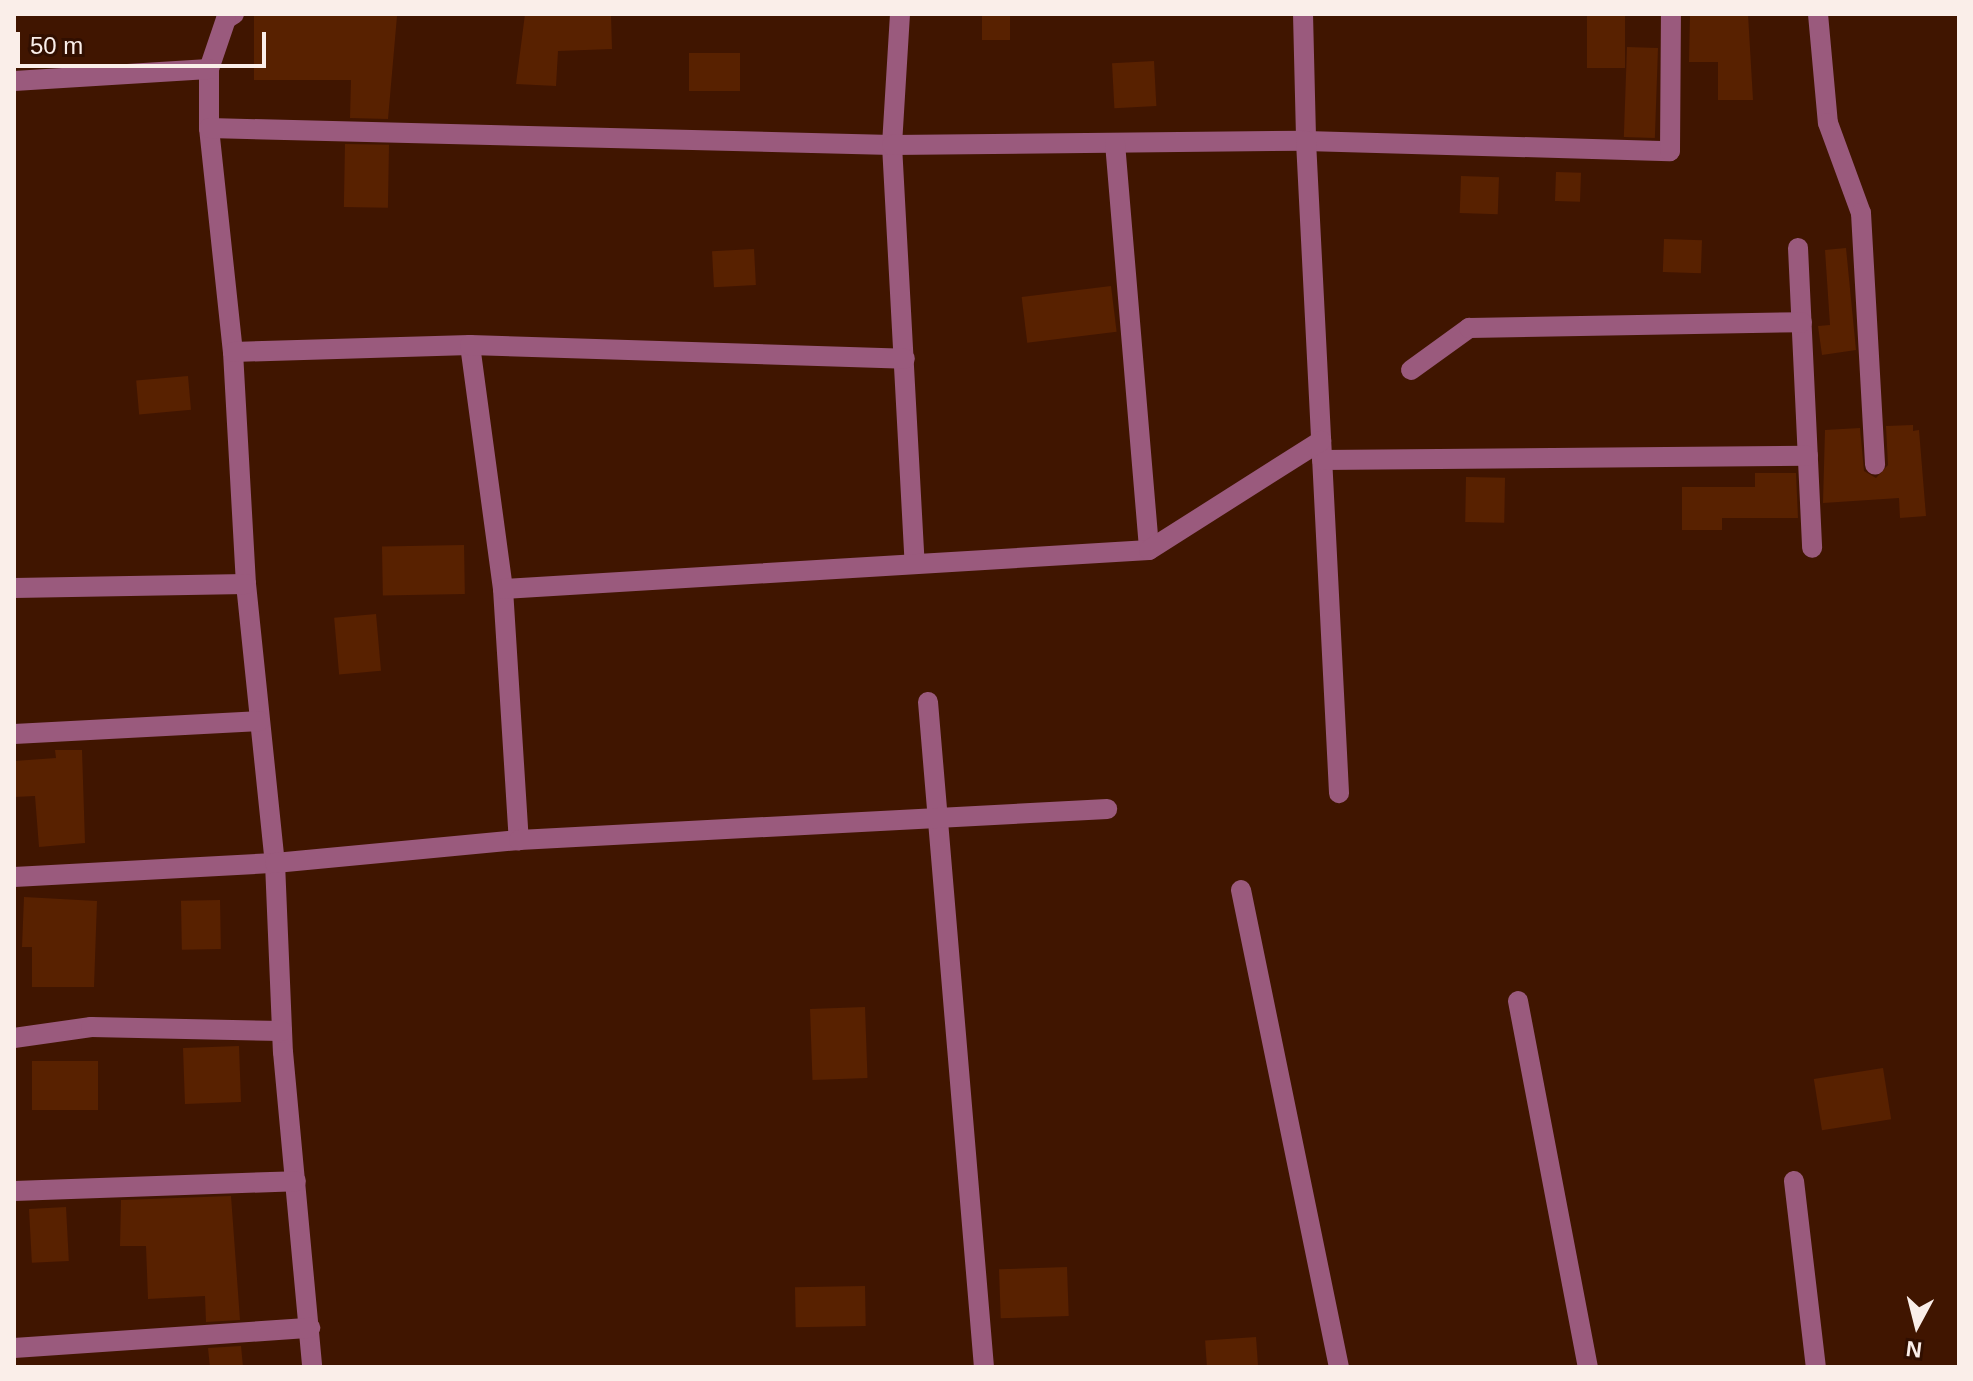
<!DOCTYPE html>
<html>
<head>
<meta charset="utf-8">
<style>
	body { margin:0 }
	#map { position:relative; width:1973px; height:1381px; overflow:hidden; background:#401500; font-family:Helvetica,sans-serif }
	div>[style] { position:absolute }
	.building>* { inset:0; background:#582100; transform-origin:0 0 }
	.street>* { height:20px; margin:-10px; padding:0 10px; transform-origin:10px; border-radius:10px; background:#9a5a7d }
	span { translate:-50% -50%; white-space:nowrap; text-align:center; line-height:1.15; -webkit-text-stroke:7px #310f00; paint-order:stroke }
	.frame { position:absolute; inset:0; border:16px solid #faeee9; pointer-events:none }
	.north { position:absolute; left:1877px; top:1285px; width:80px; height:80px; -webkit-text-stroke:6px #310f00; paint-order:stroke; rotate:187deg; font-size:22px; font-weight:700; line-height:32px; text-align:center; color:#faeee9 }
	.north::after { content:''; display:block; margin:auto; width:28px; height:36px; background:#faeee9; clip-path:polygon(50% 0,100% 100%,50% 72%,0 100%) }
	.scale { position:absolute; left:16px; top:32px; width:250px; height:36px; box-sizing:border-box; border:4px solid #faeee9; border-top:0; padding-left:10px; font-size:24px; line-height:28px; white-space:nowrap; color:#faeee9; -webkit-text-stroke:6px #310f00; paint-order:stroke }
</style>
</head>
<body>
<div id="map">
	<div class="building">
		<i style="clip-path:polygon(254px 14px,397px 16px,388px 119px,350px 118px,351px 80px,254px 80px)"></i>
		<i style="clip-path:polygon(525px 14px,611px 15px,612px 49px,558px 51px,556px 86px,516px 84px)"></i>
		<i style="left:982px;top:14px;width:28px;height:26px"></i>
		<i style="left:1587px;top:14px;width:38px;height:54px"></i>
		<i style="clip-path:polygon(1690px 14px,1748px 14px,1753px 100px,1718px 100px,1718px 62px,1689px 62px)"></i>
		<i style="left:1627px;top:47px;width:31px;height:90px;rotate:2deg"></i>
		<i style="left:740px;top:53px;width:38px;height:51px;rotate:90deg"></i>
		<i style="left:1154px;top:61px;width:45px;height:42px;rotate:87deg"></i>
		<i style="left:345px;top:144px;width:44px;height:63px;rotate:1deg"></i>
		<i style="left:1556px;top:172px;width:25px;height:29px;rotate:2deg"></i>
		<i style="left:1461px;top:176px;width:38px;height:37px;rotate:2deg"></i>
		<i style="left:1664px;top:239px;width:38px;height:33px;rotate:2deg"></i>
		<i style="clip-path:polygon(1846px 248px,1856px 350px,1822px 355px,1818px 326px,1830px 325px,1825px 250px)"></i>
		<i style="left:754px;top:249px;width:36px;height:42px;rotate:87deg"></i>
		<i style="left:1111px;top:286px;width:46px;height:90px;rotate:83deg"></i>
		<i style="left:188px;top:376px;width:34px;height:52px;rotate:85deg"></i>
		<i style="clip-path:polygon(1913px 425px,1913px 431px,1919px 430px,1926px 516px,1900px 518px,1899px 498px,1823px 503px,1825px 430px,1860px 428px,1864px 471px,1876px 478px,1888px 465px,1886px 426px)"></i>
		<i style="clip-path:polygon(1755px 473px,1796px 473px,1798px 518px,1722px 518px,1722px 530px,1682px 530px,1682px 487px,1755px 487px)"></i>
		<i style="left:1466px;top:477px;width:39px;height:45px;rotate:1deg"></i>
		<i style="left:464px;top:545px;width:49px;height:82px;rotate:89deg"></i>
		<i style="left:376px;top:614px;width:57px;height:42px;rotate:85deg"></i>
		<i style="clip-path:polygon(55px 750px,82px 750px,85px 843px,39px 847px,35px 796px,14px 797px,14px 761px,56px 758px)"></i>
		<i style="clip-path:polygon(24px 897px,97px 901px,94px 987px,32px 987px,32px 947px,22px 947px)"></i>
		<i style="left:220px;top:900px;width:49px;height:39px;rotate:89deg"></i>
		<i style="left:865px;top:1007px;width:71px;height:55px;rotate:88deg"></i>
		<i style="left:239px;top:1046px;width:56px;height:56px;rotate:88deg"></i>
		<i style="left:32px;top:1061px;width:66px;height:49px"></i>
		<i style="left:1883px;top:1068px;width:52px;height:70px;rotate:81deg"></i>
		<i style="clip-path:polygon(231px 1196px,240px 1320px,206px 1322px,205px 1296px,148px 1299px,146px 1246px,120px 1246px,121px 1200px)"></i>
		<i style="left:66px;top:1207px;width:54px;height:37px;rotate:87deg"></i>
		<i style="left:1067px;top:1267px;width:49px;height:68px;rotate:88deg"></i>
		<i style="left:865px;top:1286px;width:40px;height:70px;rotate:89deg"></i>
		<i style="left:1256px;top:1337px;width:30px;height:51px;rotate:86deg"></i>
		<i style="clip-path:polygon(241px 1346px,243px 1367px,210px 1367px,208px 1348px)"></i>
	</div>
	<div class="street">
		<i style="left:234px;top:14px;width:9px;rotate:148deg"></i>
		<i style="left:226px;top:19px;width:53px;rotate:108.8deg"></i>
		<i style="left:209px;top:69px;width:59px;rotate:90deg"></i>
		<i style="left:209px;top:128px;width:225px;rotate:83.9deg"></i>
		<i style="left:233px;top:352px;width:232px;rotate:86.8deg"></i>
		<i style="left:246px;top:584px;width:281px;rotate:84.1deg"></i>
		<i style="left:275px;top:863px;width:189px;rotate:87.6deg"></i>
		<i style="left:283px;top:1052px;width:316px;rotate:84.7deg"></i>
		<i style="left:900px;top:14px;width:131px;rotate:93.5deg"></i>
		<i style="left:892px;top:145px;width:419px;rotate:86.9deg"></i>
		<i style="left:1303px;top:14px;width:127px;rotate:88.6deg"></i>
		<i style="left:1306px;top:141px;width:364px;rotate:1.6deg"></i>
		<i style="left:1670px;top:151px;width:137px;rotate:-89.6deg"></i>
		<i style="left:1818px;top:14px;width:109px;rotate:84.8deg"></i>
		<i style="left:1828px;top:123px;width:96px;rotate:69.9deg"></i>
		<i style="left:1861px;top:213px;width:252px;rotate:86.8deg"></i>
		<i style="left:14px;top:81px;width:195px;rotate:-3.5deg"></i>
		<i style="left:209px;top:128px;width:683px;rotate:1.43deg"></i>
		<i style="left:892px;top:145px;width:414px;rotate:-0.6deg"></i>
		<i style="left:1306px;top:141px;width:653px;rotate:87.1deg"></i>
		<i style="left:1115px;top:143px;width:408px;rotate:85.2deg"></i>
		<i style="left:1798px;top:248px;width:300px;rotate:87.3deg"></i>
		<i style="left:470px;top:345px;width:246px;rotate:82.3deg"></i>
		<i style="left:503px;top:589px;width:252px;rotate:86.4deg"></i>
		<i style="left:233px;top:352px;width:237px;rotate:-1.7deg"></i>
		<i style="left:470px;top:345px;width:435px;rotate:1.8deg"></i>
		<i style="left:1411px;top:370px;width:72px;rotate:-35.9deg"></i>
		<i style="left:1469px;top:328px;width:333px;rotate:-1deg"></i>
		<i style="left:1322px;top:460px;width:486px;rotate:-0.5deg"></i>
		<i style="left:14px;top:588px;width:232px;rotate:-1deg"></i>
		<i style="left:503px;top:589px;width:647px;rotate:-3.45deg"></i>
		<i style="left:1149px;top:550px;width:204px;rotate:-32.4deg"></i>
		<i style="left:928px;top:702px;width:667px;rotate:85.19deg"></i>
		<i style="left:14px;top:734px;width:246px;rotate:-3deg"></i>
		<i style="left:14px;top:877px;width:261px;rotate:-3.1deg"></i>
		<i style="left:275px;top:863px;width:245px;rotate:-5.4deg"></i>
		<i style="left:519px;top:840px;width:589px;rotate:-3.02deg"></i>
		<i style="left:1241px;top:890px;width:487px;rotate:78.4deg"></i>
		<i style="left:1518px;top:1001px;width:373px;rotate:79.2deg"></i>
		<i style="left:14px;top:1038px;width:78px;rotate:-8.1deg"></i>
		<i style="left:91px;top:1027px;width:191px;rotate:1.2deg"></i>
		<i style="left:1794px;top:1181px;width:187px;rotate:83.3deg"></i>
		<i style="left:14px;top:1191px;width:282px;rotate:-2deg"></i>
		<i style="left:14px;top:1348px;width:297px;rotate:-3.9deg"></i>
	</div>
	<div class="frame"></div>
	<div class="north">N</div>
	<div class="scale">50 m</div>
</div>
</body>
</html>
